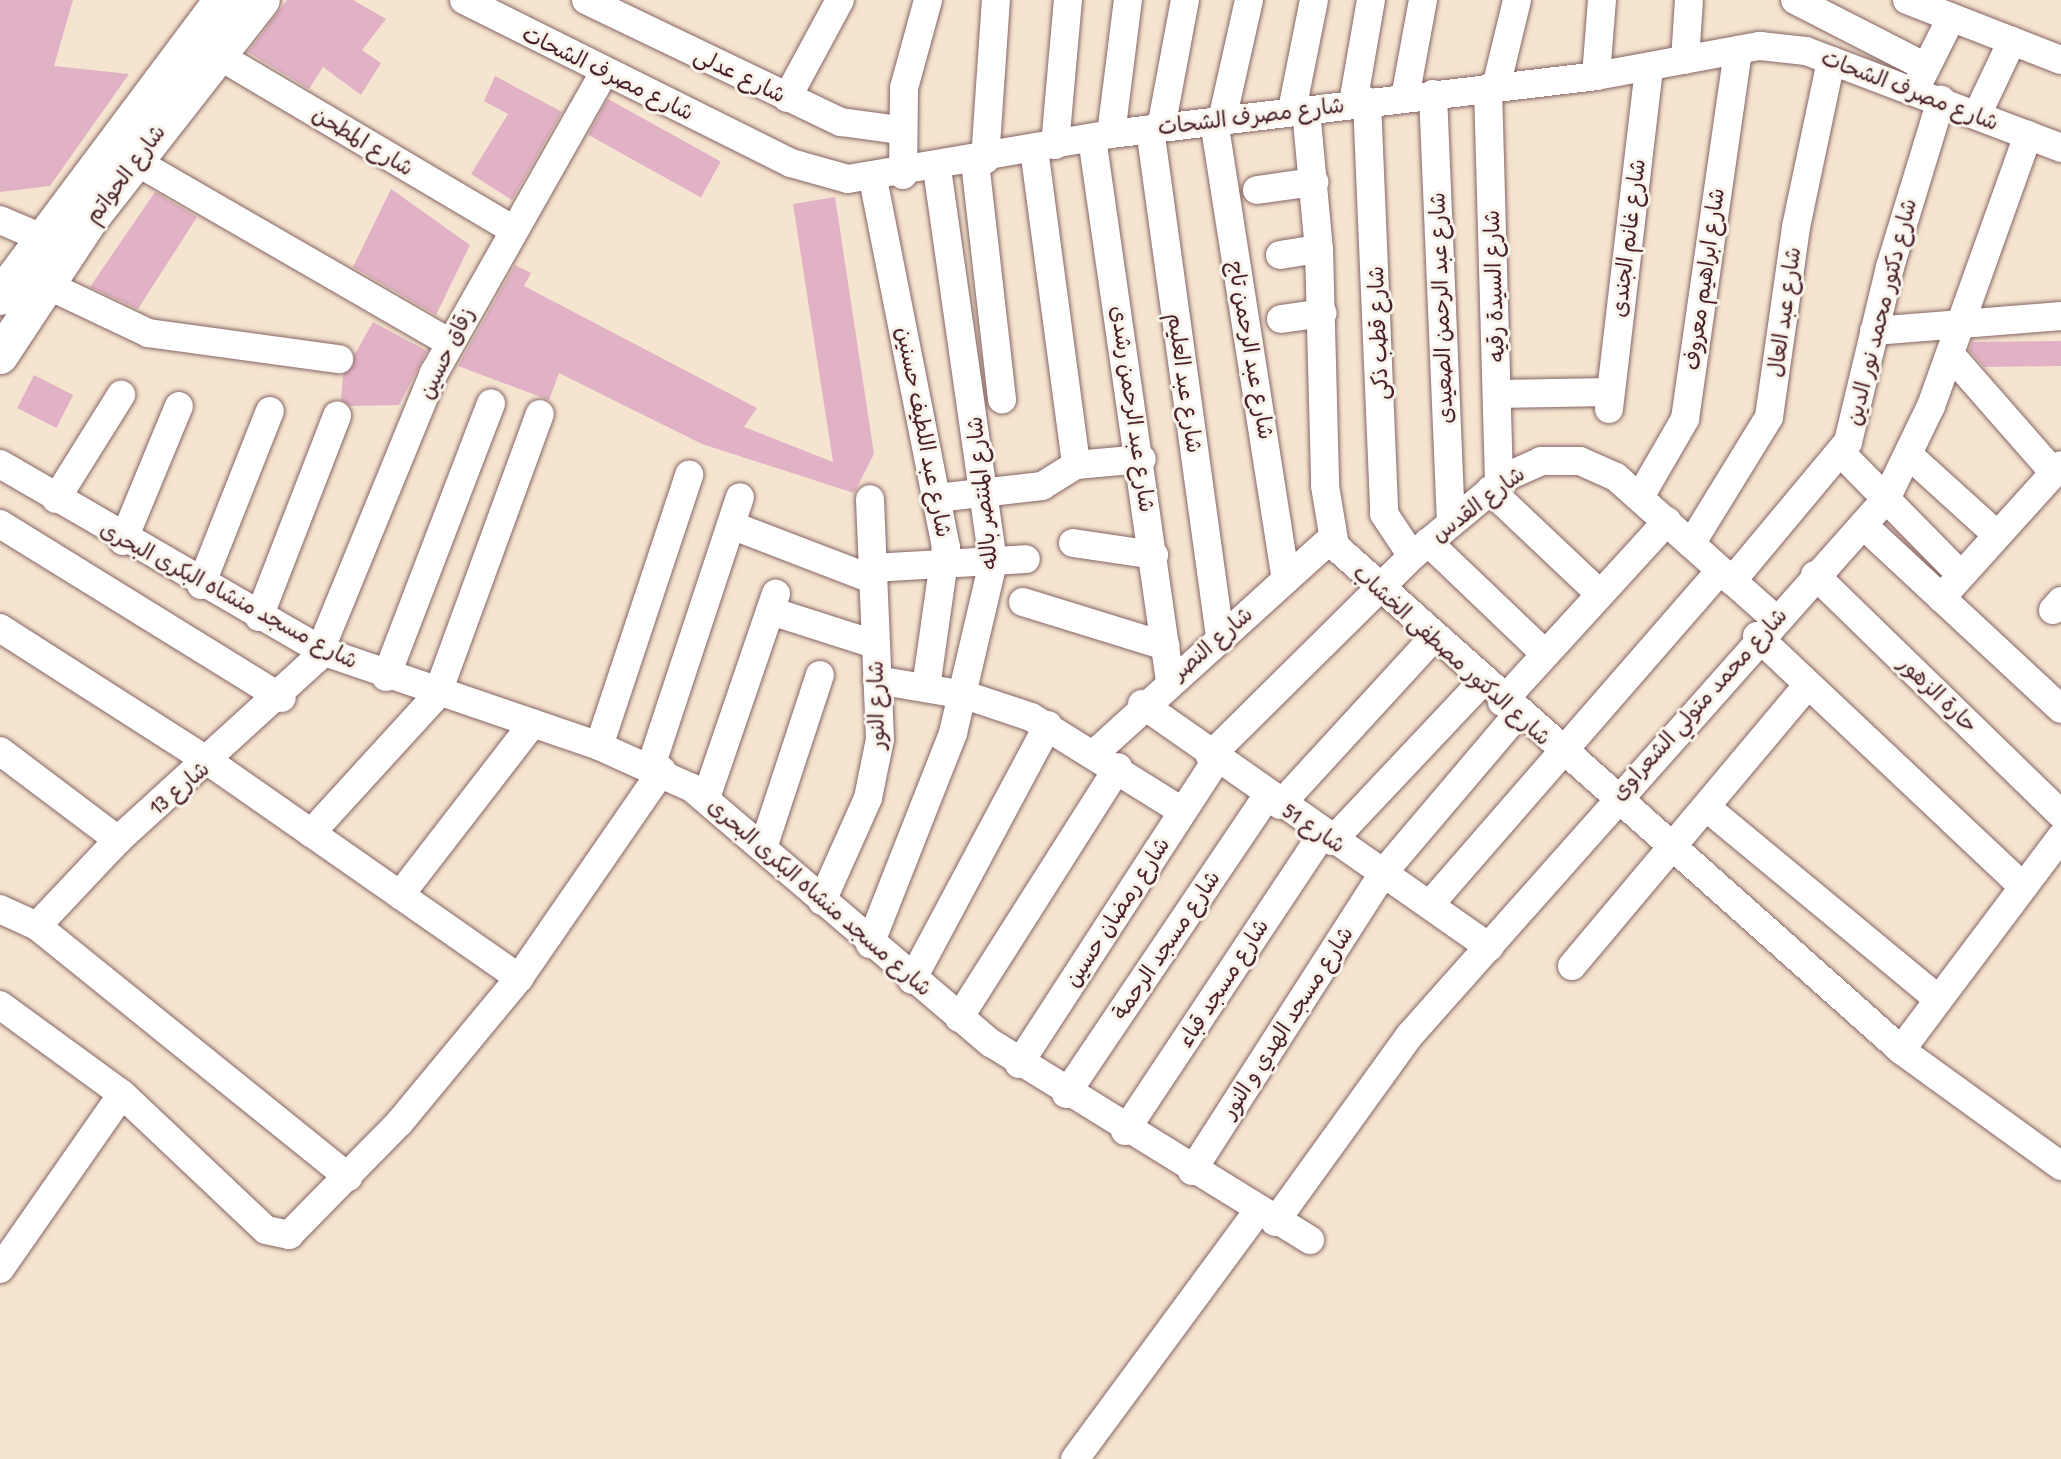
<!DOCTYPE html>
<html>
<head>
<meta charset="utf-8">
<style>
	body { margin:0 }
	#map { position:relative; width:2061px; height:1459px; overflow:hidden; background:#f5e4cf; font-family:"Patrick Hand","Playpen Sans Arabic",sans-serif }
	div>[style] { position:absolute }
	.building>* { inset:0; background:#e1b2c5; transform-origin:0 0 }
	.roads { filter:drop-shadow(0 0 2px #866464) drop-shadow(0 0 2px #866464) }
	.minor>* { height:28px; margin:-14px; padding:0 14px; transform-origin:14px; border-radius:14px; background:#fff }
	.major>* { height:36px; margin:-18px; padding:0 18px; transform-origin:18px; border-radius:18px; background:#fff }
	span { translate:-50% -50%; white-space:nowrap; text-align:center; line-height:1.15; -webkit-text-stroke:6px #f7f3e8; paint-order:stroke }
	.street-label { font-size:22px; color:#4a1f2b }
</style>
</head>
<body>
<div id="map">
	<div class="building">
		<i style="clip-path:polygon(0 0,73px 0,54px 66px,129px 74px,50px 186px,0 192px)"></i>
		<i style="clip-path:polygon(287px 0,353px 0,386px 19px,362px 50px,381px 63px,361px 95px,323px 67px,309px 89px,248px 52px)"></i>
		<i style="clip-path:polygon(495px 76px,562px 112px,512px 200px,471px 174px,508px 114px,484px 101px)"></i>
		<i style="left:608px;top:99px;width:129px;height:41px;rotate:29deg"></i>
		<i style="clip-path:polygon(391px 189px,470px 245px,436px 315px,353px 267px)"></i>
		<i style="clip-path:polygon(155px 192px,197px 217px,138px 309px,90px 287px)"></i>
		<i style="clip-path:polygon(835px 197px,874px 454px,854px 493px,702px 444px,559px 373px,549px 400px,458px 366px,515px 265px,531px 273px,524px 286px,757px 408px,744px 427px,833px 462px,793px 204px)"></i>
		<i style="clip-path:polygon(373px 322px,427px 351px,399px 405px,351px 406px,341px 400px,343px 375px)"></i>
		<i style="clip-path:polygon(2061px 341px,2061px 366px,1984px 367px,1969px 350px,1972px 342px)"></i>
		<i style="left:34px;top:375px;width:44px;height:37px;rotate:27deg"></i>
	</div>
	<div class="roads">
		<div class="minor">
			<i style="left:464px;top:0;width:365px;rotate:26.5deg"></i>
			<i style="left:791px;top:163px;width:59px;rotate:15.7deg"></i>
			<i style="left:848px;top:179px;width:267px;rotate:-9.7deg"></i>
			<i style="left:1111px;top:134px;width:488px;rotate:-6.8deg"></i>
			<i style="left:1596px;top:76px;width:167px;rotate:-10.4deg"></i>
			<i style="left:1760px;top:46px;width:46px;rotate:6.2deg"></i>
			<i style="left:1806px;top:51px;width:273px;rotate:20.8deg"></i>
			<i style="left:586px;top:0;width:283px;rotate:25.6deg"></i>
			<i style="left:841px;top:122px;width:60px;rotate:7.7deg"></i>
			<i style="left:1795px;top:0;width:147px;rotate:27.1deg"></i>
			<i style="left:1907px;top:0;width:165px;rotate:21.3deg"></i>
			<i style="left:216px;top:54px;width:342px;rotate:30.6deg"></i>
			<i style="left:1685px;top:60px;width:60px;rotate:-86.2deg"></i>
			<i style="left:1596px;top:76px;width:76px;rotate:-85.5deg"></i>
			<i style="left:1919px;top:82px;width:72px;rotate:-63.4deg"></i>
			<i style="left:1496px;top:87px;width:89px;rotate:-76.4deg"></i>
			<i style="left:1488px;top:88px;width:395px;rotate:88.4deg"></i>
			<i style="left:1433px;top:94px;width:427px;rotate:87.6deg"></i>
			<i style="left:787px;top:98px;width:111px;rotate:-61.6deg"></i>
			<i style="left:1405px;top:98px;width:100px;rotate:-79.6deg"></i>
			<i style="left:1367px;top:101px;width:413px;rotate:87.6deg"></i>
			<i style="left:1384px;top:514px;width:50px;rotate:56.3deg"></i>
			<i style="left:1353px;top:103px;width:105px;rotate:-80.1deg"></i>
			<i style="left:1292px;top:110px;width:112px;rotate:-78.7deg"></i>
			<i style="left:1306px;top:110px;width:140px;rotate:84.7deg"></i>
			<i style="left:1319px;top:249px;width:237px;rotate:88.5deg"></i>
			<i style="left:1325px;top:486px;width:61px;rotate:80.5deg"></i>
			<i style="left:1335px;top:546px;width:758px;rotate:41.68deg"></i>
			<i style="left:1901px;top:1050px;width:198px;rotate:35.9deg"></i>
			<i style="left:1977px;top:115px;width:82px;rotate:-64.7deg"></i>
			<i style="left:1222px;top:120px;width:123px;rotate:-77.3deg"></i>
			<i style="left:1214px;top:121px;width:464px;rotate:81.1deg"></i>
			<i style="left:1161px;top:128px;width:130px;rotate:-79.4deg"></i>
			<i style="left:1150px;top:129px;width:513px;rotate:82.15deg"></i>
			<i style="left:1111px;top:134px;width:135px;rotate:-82.8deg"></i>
			<i style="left:1092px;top:138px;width:549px;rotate:81.83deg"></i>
			<i style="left:1055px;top:145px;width:146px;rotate:-84.9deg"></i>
			<i style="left:1034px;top:149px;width:319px;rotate:82.4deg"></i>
			<i style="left:985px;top:160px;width:160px;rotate:-86.1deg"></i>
			<i style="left:135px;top:161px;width:362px;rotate:30deg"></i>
			<i style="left:975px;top:162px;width:239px;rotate:83.5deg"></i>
			<i style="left:903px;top:175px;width:87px;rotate:-89.3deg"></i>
			<i style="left:904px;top:88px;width:91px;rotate:-74.7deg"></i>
			<i style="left:873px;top:179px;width:375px;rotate:78.8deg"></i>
			<i style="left:946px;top:547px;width:141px;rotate:98.1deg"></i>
			<i style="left:1257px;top:190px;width:58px;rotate:-8deg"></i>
			<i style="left:0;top:220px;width:43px;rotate:23deg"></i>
			<i style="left:1280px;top:255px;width:39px;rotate:-9deg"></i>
			<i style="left:45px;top:284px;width:114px;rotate:25.4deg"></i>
			<i style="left:148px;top:333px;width:193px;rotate:7.8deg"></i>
			<i style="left:1281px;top:319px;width:42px;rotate:-8.1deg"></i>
			<i style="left:1874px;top:331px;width:188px;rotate:-4.6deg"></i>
			<i style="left:1950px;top:354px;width:158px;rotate:48.8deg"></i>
			<i style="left:1497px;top:394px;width:113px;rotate:-1deg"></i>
			<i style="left:1609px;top:409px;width:343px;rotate:-83.3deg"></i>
			<i style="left:1842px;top:454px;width:170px;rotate:45.5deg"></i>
			<i style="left:1911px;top:457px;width:116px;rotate:42.2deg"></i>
			<i style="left:0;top:464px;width:372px;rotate:30.1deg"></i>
			<i style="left:322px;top:651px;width:293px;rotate:18.9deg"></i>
			<i style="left:599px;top:746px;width:102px;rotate:24.3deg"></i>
			<i style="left:692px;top:788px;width:393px;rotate:40.5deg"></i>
			<i style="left:991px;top:1043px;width:375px;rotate:31.7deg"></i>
			<i style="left:1490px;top:490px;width:151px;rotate:43.4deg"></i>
			<i style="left:1640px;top:497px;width:90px;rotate:-60deg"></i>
			<i style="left:1685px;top:419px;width:373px;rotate:-81.8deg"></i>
			<i style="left:937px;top:498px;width:106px;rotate:-6.5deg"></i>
			<i style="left:1042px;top:486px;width:40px;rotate:-32deg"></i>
			<i style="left:1076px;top:465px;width:66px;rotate:-5.2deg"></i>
			<i style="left:56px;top:499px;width:123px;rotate:-58deg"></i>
			<i style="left:0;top:524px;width:331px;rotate:31.7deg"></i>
			<i style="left:731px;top:525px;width:151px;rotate:21deg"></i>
			<i style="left:1863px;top:525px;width:270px;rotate:42.9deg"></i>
			<i style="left:123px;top:541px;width:146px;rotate:-67.5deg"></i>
			<i style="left:1428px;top:542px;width:162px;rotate:43.7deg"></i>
			<i style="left:1073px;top:543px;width:82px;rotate:8.4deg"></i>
			<i style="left:1691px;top:544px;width:149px;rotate:-58.4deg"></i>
			<i style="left:1769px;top:417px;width:192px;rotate:-81.9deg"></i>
			<i style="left:1796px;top:227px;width:170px;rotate:-78.1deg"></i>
			<i style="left:872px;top:568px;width:154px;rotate:-3.3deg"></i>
			<i style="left:1815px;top:575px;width:343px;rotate:44.2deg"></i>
			<i style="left:1732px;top:581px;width:181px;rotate:-50.2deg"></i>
			<i style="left:1848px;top:442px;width:180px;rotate:-76.5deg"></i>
			<i style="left:1890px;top:267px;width:175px;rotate:-73deg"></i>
			<i style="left:201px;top:585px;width:187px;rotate:-68.4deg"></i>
			<i style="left:1941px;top:598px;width:179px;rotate:-47.9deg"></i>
			<i style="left:1023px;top:602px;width:149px;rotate:17.2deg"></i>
			<i style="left:2053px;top:610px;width:12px;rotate:-48deg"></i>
			<i style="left:771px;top:611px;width:108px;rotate:17.8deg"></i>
			<i style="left:259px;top:617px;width:216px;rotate:-68.8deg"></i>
			<i style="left:0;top:628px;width:250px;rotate:32.6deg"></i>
			<i style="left:211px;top:763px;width:376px;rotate:34.9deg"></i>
			<i style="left:1757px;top:636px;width:366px;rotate:43.3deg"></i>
			<i style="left:386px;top:677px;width:293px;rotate:-69deg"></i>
			<i style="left:877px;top:680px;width:89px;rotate:9.7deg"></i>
			<i style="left:965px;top:695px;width:70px;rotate:18.4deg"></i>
			<i style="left:1031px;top:717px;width:178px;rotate:31.9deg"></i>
			<i style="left:1502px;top:702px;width:245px;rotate:-47.6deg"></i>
			<i style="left:1142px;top:704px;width:424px;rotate:35deg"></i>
			<i style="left:599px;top:746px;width:286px;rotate:-71.6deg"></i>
			<i style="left:0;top:751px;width:148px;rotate:37deg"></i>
			<i style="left:1096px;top:752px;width:319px;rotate:-42.2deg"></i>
			<i style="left:1210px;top:756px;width:284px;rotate:-44.7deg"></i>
			<i style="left:1412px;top:556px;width:125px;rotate:-39.8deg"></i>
			<i style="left:1508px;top:476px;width:36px;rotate:-24deg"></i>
			<i style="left:1541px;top:461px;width:39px"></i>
			<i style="left:1580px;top:461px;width:39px;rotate:24deg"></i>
			<i style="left:1616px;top:477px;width:212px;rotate:41.7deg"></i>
			<i style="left:651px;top:766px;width:283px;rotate:-71.7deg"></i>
			<i style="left:706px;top:798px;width:216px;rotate:-71.1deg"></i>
			<i style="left:1280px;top:805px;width:225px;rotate:-47.5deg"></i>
			<i style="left:1706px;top:807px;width:301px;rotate:39.6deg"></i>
			<i style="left:311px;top:833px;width:187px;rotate:-47.6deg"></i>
			<i style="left:437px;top:695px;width:299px;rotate:-69.9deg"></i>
			<i style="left:1332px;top:841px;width:217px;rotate:-46.7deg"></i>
			<i style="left:763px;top:848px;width:182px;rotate:-71.8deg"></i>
			<i style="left:400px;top:895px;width:217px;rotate:-52.3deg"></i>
			<i style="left:822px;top:901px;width:113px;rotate:-65.9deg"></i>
			<i style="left:868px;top:798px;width:60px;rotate:-78.5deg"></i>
			<i style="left:880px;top:739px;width:240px;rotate:-92.4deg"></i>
			<i style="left:1432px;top:902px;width:439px;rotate:-49deg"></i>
			<i style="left:0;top:909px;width:41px;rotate:24.7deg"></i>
			<i style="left:37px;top:926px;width:400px;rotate:38.9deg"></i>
			<i style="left:37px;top:926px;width:118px;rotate:-46.7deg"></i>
			<i style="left:118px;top:840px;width:270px;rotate:-42.4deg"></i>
			<i style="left:317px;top:658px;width:308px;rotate:-67.7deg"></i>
			<i style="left:434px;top:373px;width:346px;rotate:-60.5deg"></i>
			<i style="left:870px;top:944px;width:227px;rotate:-68.5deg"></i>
			<i style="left:953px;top:733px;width:176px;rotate:-76.8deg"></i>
			<i style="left:993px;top:562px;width:397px;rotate:-98.1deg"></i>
			<i style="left:1572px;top:966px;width:367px;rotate:-50deg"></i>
			<i style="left:912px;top:980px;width:289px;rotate:-61.9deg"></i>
			<i style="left:0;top:1005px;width:151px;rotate:36.1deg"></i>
			<i style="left:122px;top:1094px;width:198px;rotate:43.4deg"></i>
			<i style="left:266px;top:1230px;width:24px;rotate:12deg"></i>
			<i style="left:289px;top:1235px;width:158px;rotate:-45.5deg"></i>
			<i style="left:400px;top:1122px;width:187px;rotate:-50.4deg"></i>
			<i style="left:519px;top:978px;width:252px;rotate:-55.4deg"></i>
			<i style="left:959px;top:1018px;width:297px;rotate:-57.6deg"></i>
			<i style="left:1901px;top:1050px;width:266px;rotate:-53.1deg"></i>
			<i style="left:1019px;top:1064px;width:361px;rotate:-57deg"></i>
			<i style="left:1066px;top:1094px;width:359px;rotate:-56deg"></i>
			<i style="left:1125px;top:1131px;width:356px;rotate:-56.4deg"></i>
			<i style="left:1192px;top:1171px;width:354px;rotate:-57.3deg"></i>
			<i style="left:1383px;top:873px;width:207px;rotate:-49.7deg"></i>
			<i style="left:1275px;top:1222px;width:231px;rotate:-54.2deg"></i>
			<i style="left:1410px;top:1035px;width:717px;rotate:-48.39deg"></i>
			<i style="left:1886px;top:499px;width:103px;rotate:-64.2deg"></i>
			<i style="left:1931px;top:406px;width:288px;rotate:-70.3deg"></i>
			<i style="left:0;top:1269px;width:213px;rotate:-55.1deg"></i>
			<i style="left:1075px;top:1459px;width:307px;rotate:-53.6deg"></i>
		</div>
		<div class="major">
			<i style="left:0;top:297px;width:371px;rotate:-53.2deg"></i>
			<i style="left:0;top:356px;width:163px;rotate:-56.5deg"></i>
			<i style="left:90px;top:220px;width:279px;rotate:-52deg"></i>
		</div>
	</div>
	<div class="street-label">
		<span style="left:608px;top:73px;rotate:26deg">شارع مصرف الشحات</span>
		<span style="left:740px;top:75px;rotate:26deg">شارع عدلى</span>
		<span style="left:1910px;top:90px;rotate:21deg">شارع مصرف الشحات</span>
		<span style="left:1251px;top:116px;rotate:-7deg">شارع مصرف الشحات</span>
		<span style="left:363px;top:141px;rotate:31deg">شارع المطحن</span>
		<span style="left:125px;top:174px;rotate:-53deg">شارع الحواتم</span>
		<span style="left:1628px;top:238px;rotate:-83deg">شارع غانم الجندى</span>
		<span style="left:1704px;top:279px;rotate:-82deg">شارع ابراهيم معروف</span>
		<span style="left:1494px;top:286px;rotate:-92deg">شارع السيدة رقيه</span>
		<span style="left:1441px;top:308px;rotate:-92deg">شارع عبد الرحمن الصعيدى</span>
		<span style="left:1784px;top:312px;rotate:-82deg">شارع عبد العال</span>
		<span style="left:1881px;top:312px;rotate:-76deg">شارع دكتور محمد نور الدين</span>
		<span style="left:1378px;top:333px;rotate:-92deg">شارع قطب ذكى</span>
		<span style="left:1251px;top:350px;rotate:80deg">شارع عبد الرحمن تاج</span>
		<span style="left:446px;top:353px;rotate:-64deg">زقاق حسين</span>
		<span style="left:1185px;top:383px;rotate:82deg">شارع عبد العليم</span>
		<span style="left:1133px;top:409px;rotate:82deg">شارع عبد الرحمن رشدى</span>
		<span style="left:924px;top:432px;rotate:79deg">شارع عبد اللطيف حسنين</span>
		<span style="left:982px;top:493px;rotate:-96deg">شارع المنتصر بالله</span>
		<span style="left:1478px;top:504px;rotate:-37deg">شارع القدس</span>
		<span style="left:229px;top:595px;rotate:28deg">شارع مسجد منشاه البكرى البحرى</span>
		<span style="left:1212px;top:643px;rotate:-41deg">شارع النصر</span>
		<span style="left:1452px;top:655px;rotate:42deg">شارع الدكتور مصطفى الخشاب</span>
		<span style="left:1938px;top:694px;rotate:44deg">حارة الزهور</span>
		<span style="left:1699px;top:704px;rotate:-48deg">شارع محمد متولي الشعراوى</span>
		<span style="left:876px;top:705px;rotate:-91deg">شارع النور</span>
		<span style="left:179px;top:788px;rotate:-40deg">شارع 13</span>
		<span style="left:1314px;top:828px;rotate:34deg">شارع 51</span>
		<span style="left:820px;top:897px;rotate:41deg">شارع مسجد منشاه البكرى البحرى</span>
		<span style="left:1117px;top:912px;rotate:-57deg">شارع رمضان حسين</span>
		<span style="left:1166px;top:945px;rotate:-56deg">شارع مسجد الرحمة</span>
		<span style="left:1223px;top:983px;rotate:-57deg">شارع مسجد قباء</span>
		<span style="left:1287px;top:1022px;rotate:-57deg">شارع مسجد الهدي و النور</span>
	</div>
</div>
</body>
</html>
